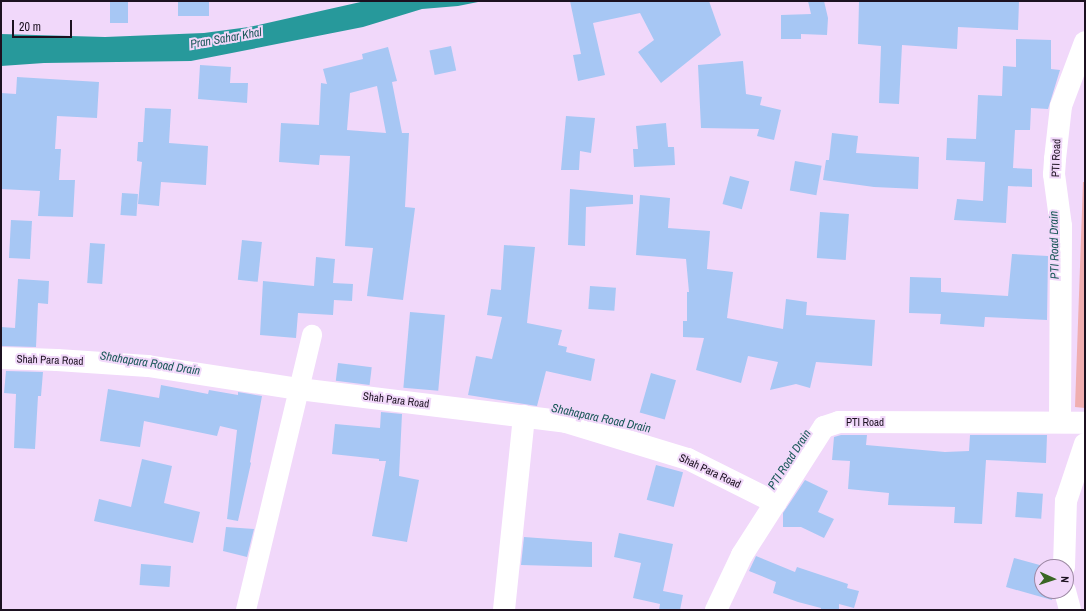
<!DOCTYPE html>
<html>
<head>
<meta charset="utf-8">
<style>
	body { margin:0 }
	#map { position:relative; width:1086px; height:611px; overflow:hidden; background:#f1d8fa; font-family:"Archivo Narrow",sans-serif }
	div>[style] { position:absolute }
	.green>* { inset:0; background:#f0aeb0 }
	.water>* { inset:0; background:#27999b }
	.building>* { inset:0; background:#a7c7f4; transform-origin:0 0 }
	.minor>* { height:20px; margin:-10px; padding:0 10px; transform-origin:10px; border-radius:10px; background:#fff }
	.tertiary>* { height:22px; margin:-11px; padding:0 11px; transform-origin:11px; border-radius:11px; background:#fff }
	.secondary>* { height:22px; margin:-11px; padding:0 11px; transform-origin:11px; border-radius:11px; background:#fff }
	span { translate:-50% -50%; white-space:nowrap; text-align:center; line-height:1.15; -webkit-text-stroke:4px #f1d8fa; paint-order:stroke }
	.street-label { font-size:11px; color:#1c1120 }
	.water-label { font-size:12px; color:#1b5859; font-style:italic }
	.frame { position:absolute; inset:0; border:2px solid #1c1120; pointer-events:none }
	.north { position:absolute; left:1034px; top:559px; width:40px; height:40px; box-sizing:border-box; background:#f1d8fa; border:1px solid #9c88a3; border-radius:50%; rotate:93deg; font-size:11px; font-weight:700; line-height:16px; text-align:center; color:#1c1120 }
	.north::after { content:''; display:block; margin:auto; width:14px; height:18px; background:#3a6725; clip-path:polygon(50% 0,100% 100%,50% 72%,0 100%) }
	.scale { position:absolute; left:12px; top:20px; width:60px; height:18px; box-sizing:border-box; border:2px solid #1c1120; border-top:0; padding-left:5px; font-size:12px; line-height:14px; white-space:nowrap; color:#1c1120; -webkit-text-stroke:3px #f1d8fa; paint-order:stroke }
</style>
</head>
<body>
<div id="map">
	<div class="green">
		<i style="clip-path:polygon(1083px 182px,1085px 182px,1085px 408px,1075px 407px)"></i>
	</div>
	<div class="water">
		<i style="clip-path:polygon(365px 1px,483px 1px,458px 6px,422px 9px,363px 27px,191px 61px,44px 63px,1px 66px,1px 34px,105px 37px,204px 33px,249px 27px)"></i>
	</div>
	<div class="building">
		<i style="left:110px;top:1px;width:18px;height:22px"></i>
		<i style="left:178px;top:1px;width:31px;height:15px"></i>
		<i style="clip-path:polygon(570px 1px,709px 1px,721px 35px,661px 83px,638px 52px,654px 40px,640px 13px,593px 23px,605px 75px,578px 81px,573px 55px,581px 54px)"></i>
		<i style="clip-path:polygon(808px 1px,824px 1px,828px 18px,827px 35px,801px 34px,801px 39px,781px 39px,781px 15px,811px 14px)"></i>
		<i style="clip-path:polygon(859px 1px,1019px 1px,1018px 30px,958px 27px,957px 49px,902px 45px,899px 104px,879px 103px,881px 46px,858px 44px)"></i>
		<i style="clip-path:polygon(1016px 39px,1051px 40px,1051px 69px,1060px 70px,1048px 109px,1031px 108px,1030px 130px,1015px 130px,1013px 168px,1032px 169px,1032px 187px,1008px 186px,1006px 223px,954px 220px,957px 199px,983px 201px,985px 162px,946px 160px,947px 138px,976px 139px,978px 95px,1002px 96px,1003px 66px,1016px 67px)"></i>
		<i style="left:451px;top:46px;width:25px;height:22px;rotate:78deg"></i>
		<i style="clip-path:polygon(evenodd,388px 47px,397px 81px,392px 82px,402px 133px,409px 133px,405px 207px,415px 208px,403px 300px,367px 296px,373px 248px,345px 246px,350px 156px,320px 155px,319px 165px,279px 162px,281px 123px,319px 125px,321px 83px,327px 84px,323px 69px,363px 59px,362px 54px,388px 47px,377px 86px,386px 133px,347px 130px,350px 93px,377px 86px)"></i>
		<i style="clip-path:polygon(743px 61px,746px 94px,762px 97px,760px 105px,781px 110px,774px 140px,757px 136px,759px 129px,701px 128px,698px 65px)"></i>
		<i style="clip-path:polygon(200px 65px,231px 67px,230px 83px,248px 83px,247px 103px,198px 99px)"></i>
		<i style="clip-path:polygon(17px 77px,99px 82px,97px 118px,57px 116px,55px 149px,61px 149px,59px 180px,75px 180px,73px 217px,38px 216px,40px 191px,1px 189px,1px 93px,16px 94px)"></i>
		<i style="clip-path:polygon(145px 108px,171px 109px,169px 143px,208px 146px,206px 185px,161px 182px,159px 206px,138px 204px,142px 162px,137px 161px,138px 142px,143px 142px)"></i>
		<i style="clip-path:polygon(566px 116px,595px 118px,591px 153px,580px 151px,579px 170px,561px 170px)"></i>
		<i style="clip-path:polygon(666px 123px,668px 147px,674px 147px,675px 165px,634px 167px,633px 149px,638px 149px,636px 126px)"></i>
		<i style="clip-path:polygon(832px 133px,858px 136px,856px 153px,919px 157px,918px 189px,874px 187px,823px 180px,826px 160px,829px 160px)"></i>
		<i style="left:795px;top:161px;width:27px;height:30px;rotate:10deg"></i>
		<i style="left:730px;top:176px;width:20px;height:29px;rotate:15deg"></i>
		<i style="clip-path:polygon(570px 189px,633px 195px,633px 204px,586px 207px,585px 246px,568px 245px)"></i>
		<i style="left:122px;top:193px;width:16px;height:22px;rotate:4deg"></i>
		<i style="clip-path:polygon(640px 195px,670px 198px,668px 228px,710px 231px,707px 269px,733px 272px,727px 318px,783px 329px,786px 299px,807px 302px,806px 315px,875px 320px,872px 366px,816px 362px,810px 388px,796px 384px,770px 390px,778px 362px,748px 356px,741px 383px,696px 370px,704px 338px,683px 337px,683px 321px,687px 321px,687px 292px,689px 292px,686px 259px,636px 255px)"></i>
		<i style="left:820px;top:212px;width:29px;height:46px;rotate:4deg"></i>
		<i style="left:11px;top:220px;width:21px;height:38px;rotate:3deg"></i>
		<i style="left:242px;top:240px;width:20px;height:40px;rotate:6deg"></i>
		<i style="left:90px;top:243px;width:15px;height:40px;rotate:4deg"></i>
		<i style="clip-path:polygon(504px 245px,535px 247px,527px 323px,562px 330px,558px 345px,567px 347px,566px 352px,595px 359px,591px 381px,546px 371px,537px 406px,468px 395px,476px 356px,492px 359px,502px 317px,487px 315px,491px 289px,501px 290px)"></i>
		<i style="clip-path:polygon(1012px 254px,1048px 256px,1047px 320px,985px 317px,984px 327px,940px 324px,941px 314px,909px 313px,910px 277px,941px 278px,941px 292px,1008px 296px)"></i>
		<i style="clip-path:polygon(316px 257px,335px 259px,333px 283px,353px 284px,352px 301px,334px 300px,333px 315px,298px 313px,296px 338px,260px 335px,263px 281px,314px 286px)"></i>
		<i style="clip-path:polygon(18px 279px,49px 281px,48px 304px,38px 303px,36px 347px,1px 346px,1px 327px,15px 328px)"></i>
		<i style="left:590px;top:286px;width:26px;height:23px;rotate:4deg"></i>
		<i style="left:410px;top:312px;width:35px;height:76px;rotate:5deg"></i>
		<i style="left:338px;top:363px;width:34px;height:18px;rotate:7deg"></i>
		<i style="clip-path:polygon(6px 371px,43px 372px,41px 396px,38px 396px,35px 449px,14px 448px,16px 394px,4px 393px)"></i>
		<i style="left:651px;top:373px;width:26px;height:41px;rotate:16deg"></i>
		<i style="clip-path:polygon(161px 385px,208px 394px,209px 390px,238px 395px,238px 392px,262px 396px,250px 462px,251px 463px,238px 521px,227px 519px,237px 430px,220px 426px,217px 436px,144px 421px,140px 447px,100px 441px,108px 389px,159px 398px)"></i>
		<i style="clip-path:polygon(381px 412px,402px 414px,399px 476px,419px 480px,407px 542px,372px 536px,386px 461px,379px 461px,379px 459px,332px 454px,335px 424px,380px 428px)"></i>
		<i style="clip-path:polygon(841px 435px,867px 435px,866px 445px,945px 452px,969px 451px,970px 435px,1047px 435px,1046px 463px,986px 460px,982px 524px,954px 523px,955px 507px,888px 505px,889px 493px,848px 489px,850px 461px,832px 460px,834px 437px)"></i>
		<i style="clip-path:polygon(142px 459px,172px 466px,164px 503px,200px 512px,193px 543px,94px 521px,99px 499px,131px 507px)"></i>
		<i style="left:656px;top:465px;width:28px;height:36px;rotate:15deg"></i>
		<i style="clip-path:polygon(805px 480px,828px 491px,818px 512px,834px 519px,824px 538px,801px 527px,783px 527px,783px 513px)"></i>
		<i style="left:1017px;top:492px;width:26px;height:25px;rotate:4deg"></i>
		<i style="clip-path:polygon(226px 527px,254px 529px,247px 557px,223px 551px)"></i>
		<i style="clip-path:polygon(619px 533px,673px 544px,663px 591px,683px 595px,680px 610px,659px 610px,660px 604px,633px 598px,641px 563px,614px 557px)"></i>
		<i style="clip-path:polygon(524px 537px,592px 542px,592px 567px,521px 565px)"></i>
		<i style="clip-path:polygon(756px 556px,795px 572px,797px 567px,848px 584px,847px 588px,859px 591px,854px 608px,839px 604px,839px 610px,821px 610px,821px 608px,798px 602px,773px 593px,776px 582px,749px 571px)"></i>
		<i style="clip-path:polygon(1014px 558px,1047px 567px,1042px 567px,1042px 591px,1053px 591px,1052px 600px,1006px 587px)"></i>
		<i style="left:141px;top:564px;width:30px;height:21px;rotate:4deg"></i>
	</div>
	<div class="minor">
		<i style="left:246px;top:610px;width:283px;rotate:-76.5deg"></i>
	</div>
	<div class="tertiary">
		<i style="left:1px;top:358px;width:56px;rotate:2deg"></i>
		<i style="left:57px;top:360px;width:91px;rotate:3.8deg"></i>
		<i style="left:148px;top:366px;width:153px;rotate:8.7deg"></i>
		<i style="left:299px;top:389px;width:269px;rotate:7deg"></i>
		<i style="left:566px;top:422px;width:127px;rotate:16.9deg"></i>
		<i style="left:688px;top:459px;width:98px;rotate:26.6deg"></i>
		<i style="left:1060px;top:422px;width:196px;rotate:-89.7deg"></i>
		<i style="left:1061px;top:226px;width:52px;rotate:-97.7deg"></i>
		<i style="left:1054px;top:174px;width:15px;rotate:-86deg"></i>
		<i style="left:1055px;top:159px;width:53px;rotate:-83.5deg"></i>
		<i style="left:1061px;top:106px;width:68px;rotate:-69.4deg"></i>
		<i style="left:1064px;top:567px;width:66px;rotate:-88.3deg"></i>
		<i style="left:1066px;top:501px;width:60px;rotate:-71.6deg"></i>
		<i style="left:1065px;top:591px;width:20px;rotate:75deg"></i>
		<i style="left:504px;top:610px;width:195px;rotate:-84.1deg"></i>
	</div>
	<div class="secondary">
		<i style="left:716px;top:610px;width:61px;rotate:-64.7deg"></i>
		<i style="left:742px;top:555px;width:152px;rotate:-57.4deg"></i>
		<i style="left:824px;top:427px;width:16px;rotate:-18deg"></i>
		<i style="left:839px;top:422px;width:246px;rotate:0.2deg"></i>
	</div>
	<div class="street-label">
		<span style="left:1056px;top:158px;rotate:-88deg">PTI Road</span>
		<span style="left:50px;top:360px;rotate:2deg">Shah Para Road</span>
		<span style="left:396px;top:400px;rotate:7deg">Shah Para Road</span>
		<span style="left:865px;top:422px">PTI Road</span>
		<span style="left:710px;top:471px;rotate:25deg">Shah Para Road</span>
	</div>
	<div class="water-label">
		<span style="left:226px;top:39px;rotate:-10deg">Pran Sahar Khal</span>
		<span style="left:1055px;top:245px;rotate:-91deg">PTI Road Drain</span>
		<span style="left:150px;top:364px;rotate:9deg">Shahapara Road Drain</span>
		<span style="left:601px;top:419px;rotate:12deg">Shahapara Road Drain</span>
		<span style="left:790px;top:460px;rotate:-57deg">PTI Road Drain</span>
	</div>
	<div class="frame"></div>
	<div class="north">N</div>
	<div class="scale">20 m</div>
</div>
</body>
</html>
